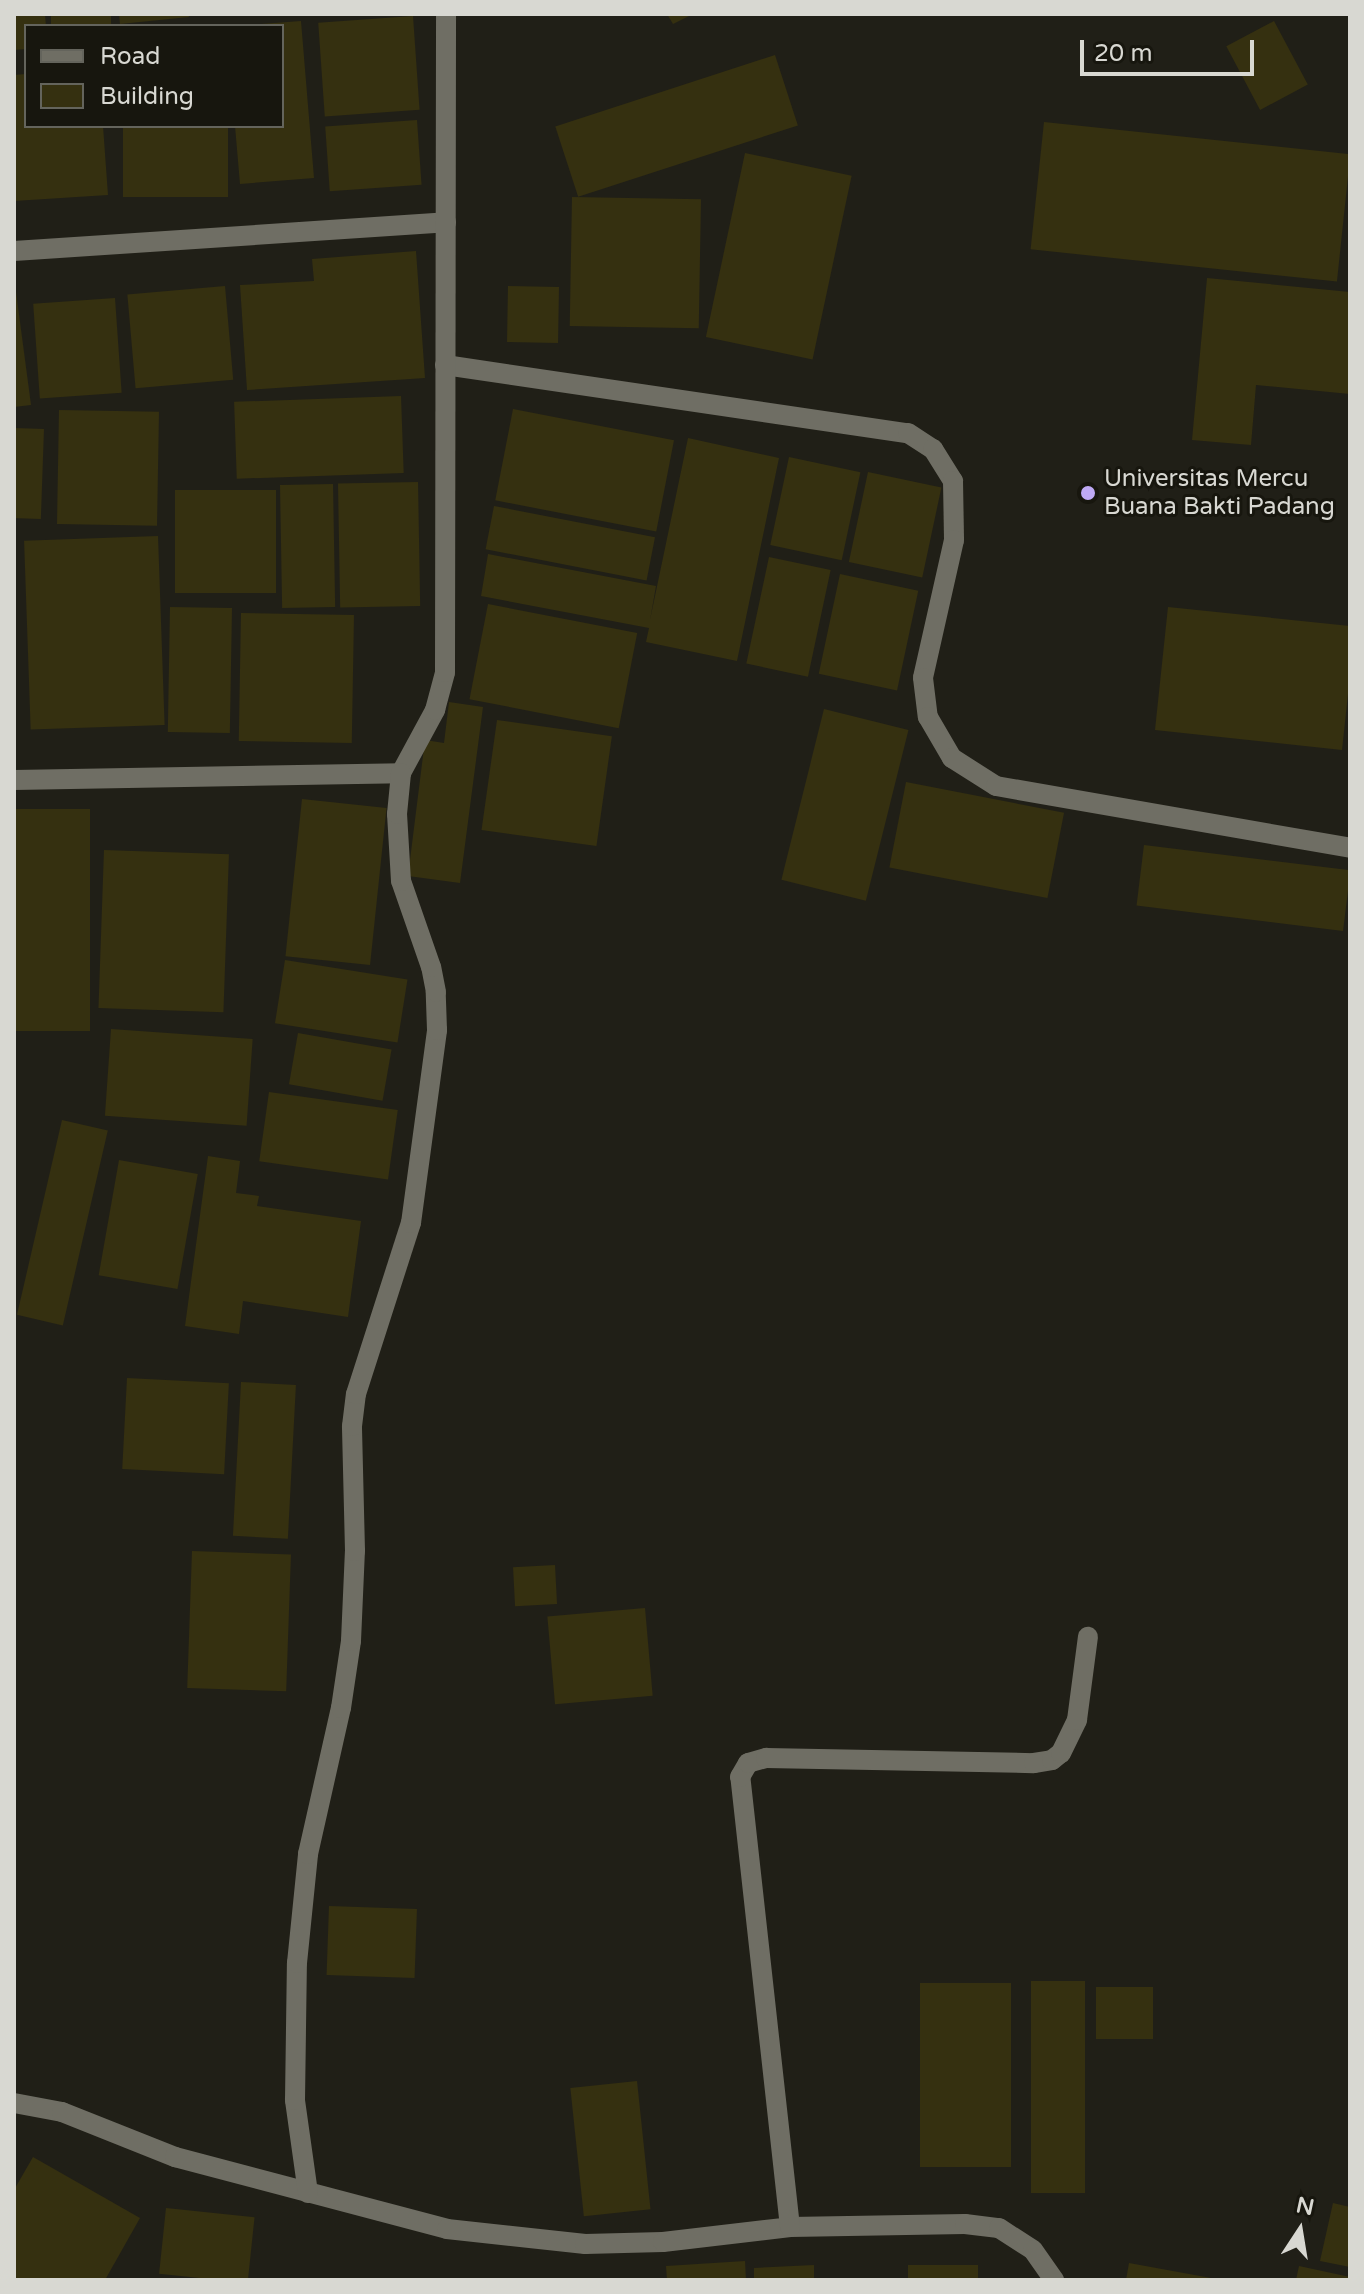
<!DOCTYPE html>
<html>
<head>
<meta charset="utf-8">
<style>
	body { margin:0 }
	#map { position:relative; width:1364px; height:2294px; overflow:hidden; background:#201f17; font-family:"Varela Round",sans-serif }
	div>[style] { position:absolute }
	.building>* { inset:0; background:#353010; transform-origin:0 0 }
	.minor>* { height:20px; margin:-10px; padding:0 10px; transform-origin:10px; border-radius:10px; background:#6f6e64 }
	.dots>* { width:22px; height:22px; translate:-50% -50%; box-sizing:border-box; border:4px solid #17160e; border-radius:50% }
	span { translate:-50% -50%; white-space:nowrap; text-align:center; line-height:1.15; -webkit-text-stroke:6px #17160e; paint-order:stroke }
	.poi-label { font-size:24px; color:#d8d8d2 }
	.left { translate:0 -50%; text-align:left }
	.frame { position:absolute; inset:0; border:16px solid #d8d8d2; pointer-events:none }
	.legend { position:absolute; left:24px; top:24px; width:260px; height:104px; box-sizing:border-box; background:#17160e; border:2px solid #64645c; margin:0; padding:10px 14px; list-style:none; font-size:24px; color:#d8d8d2 }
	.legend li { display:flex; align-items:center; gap:16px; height:40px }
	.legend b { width:40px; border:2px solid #64645c }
	.north { position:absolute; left:1260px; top:2190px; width:80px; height:80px; -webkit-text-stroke:6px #17160e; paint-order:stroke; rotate:12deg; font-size:22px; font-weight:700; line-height:32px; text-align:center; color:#d8d8d2 }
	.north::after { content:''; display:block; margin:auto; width:28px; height:36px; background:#d8d8d2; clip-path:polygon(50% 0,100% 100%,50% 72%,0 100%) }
	.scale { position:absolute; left:1080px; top:40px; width:174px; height:36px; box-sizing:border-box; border:4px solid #d8d8d2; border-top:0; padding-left:10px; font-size:24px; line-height:28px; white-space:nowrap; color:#d8d8d2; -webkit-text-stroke:6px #17160e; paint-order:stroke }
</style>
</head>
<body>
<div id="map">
	<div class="building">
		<i style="clip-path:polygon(14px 14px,45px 14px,46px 26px,26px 26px,26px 49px,14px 50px)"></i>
		<i style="left:51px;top:14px;width:60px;height:12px"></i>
		<i style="clip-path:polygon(119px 14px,188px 14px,189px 17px,120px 24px)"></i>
		<i style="clip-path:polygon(667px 14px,693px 14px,673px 24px)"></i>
		<i style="left:413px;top:16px;width:94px;height:95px;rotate:86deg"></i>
		<i style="clip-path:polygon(301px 21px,314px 178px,240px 184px,235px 126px,282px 126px,282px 26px,261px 24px)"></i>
		<i style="left:1274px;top:21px;width:72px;height:54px;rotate:62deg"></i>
		<i style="left:775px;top:55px;width:74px;height:231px;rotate:72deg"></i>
		<i style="clip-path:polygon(26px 74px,26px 126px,103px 126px,108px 195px,14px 201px,14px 75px)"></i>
		<i style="left:417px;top:120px;width:65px;height:92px;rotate:86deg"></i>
		<i style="left:1044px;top:122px;width:308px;height:128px;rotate:6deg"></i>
		<i style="left:123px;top:126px;width:105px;height:71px"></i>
		<i style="left:745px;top:153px;width:109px;height:188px;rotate:12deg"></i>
		<i style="left:572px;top:197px;width:129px;height:129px;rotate:1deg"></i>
		<i style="clip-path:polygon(416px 251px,425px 378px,247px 390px,240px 285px,314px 281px,312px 259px)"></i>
		<i style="clip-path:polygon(14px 277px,31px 405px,14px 407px)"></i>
		<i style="clip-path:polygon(1207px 278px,1350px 292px,1350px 394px,1256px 385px,1251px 445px,1192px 440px)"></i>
		<i style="left:225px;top:286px;width:94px;height:98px;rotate:85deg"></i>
		<i style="left:508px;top:286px;width:51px;height:56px;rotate:1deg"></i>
		<i style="left:115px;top:298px;width:95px;height:82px;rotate:86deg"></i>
		<i style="left:401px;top:396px;width:77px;height:167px;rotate:88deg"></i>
		<i style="left:513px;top:409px;width:164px;height:93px;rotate:11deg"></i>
		<i style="left:59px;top:410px;width:100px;height:114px;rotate:1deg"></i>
		<i style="left:14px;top:428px;width:30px;height:90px;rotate:2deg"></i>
		<i style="clip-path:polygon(688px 438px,779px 458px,737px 661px,646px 642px,649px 628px,481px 596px,488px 554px,656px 586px,650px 620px)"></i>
		<i style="left:789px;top:457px;width:73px;height:90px;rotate:12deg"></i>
		<i style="left:868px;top:472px;width:75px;height:92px;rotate:12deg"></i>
		<i style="left:418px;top:482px;width:124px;height:80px;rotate:89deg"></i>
		<i style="left:333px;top:484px;width:123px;height:53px;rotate:89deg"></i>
		<i style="left:175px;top:490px;width:101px;height:103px"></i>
		<i style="left:494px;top:506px;width:164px;height:44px;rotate:11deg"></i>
		<i style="left:158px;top:536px;width:189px;height:134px;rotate:88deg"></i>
		<i style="left:769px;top:557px;width:63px;height:109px;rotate:12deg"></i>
		<i style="left:840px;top:574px;width:80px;height:102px;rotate:12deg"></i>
		<i style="left:488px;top:604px;width:152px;height:97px;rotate:11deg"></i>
		<i style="left:170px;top:607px;width:62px;height:125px;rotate:1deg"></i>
		<i style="clip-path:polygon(1168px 607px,1350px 626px,1350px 675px,1342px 750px,1155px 730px)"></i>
		<i style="left:241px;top:613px;width:113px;height:128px;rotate:1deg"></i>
		<i style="clip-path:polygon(449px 702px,483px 707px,460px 883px,408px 876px,425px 740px,444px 743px)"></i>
		<i style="left:824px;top:709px;width:87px;height:176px;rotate:14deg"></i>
		<i style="left:497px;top:720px;width:116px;height:111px;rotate:8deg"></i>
		<i style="left:906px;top:782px;width:161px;height:87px;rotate:11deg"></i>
		<i style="left:302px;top:799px;width:85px;height:158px;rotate:6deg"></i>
		<i style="left:14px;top:809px;width:76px;height:222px"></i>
		<i style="left:1144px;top:845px;width:208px;height:61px;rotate:7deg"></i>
		<i style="left:104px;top:850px;width:125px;height:158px;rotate:2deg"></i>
		<i style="left:285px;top:960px;width:124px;height:64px;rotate:9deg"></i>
		<i style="left:111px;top:1029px;width:142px;height:87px;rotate:4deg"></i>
		<i style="left:298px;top:1033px;width:95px;height:52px;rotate:10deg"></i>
		<i style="left:269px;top:1092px;width:130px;height:70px;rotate:8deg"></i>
		<i style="left:62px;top:1120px;width:47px;height:200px;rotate:13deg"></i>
		<i style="clip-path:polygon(208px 1156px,240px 1161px,236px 1193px,259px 1196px,257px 1206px,361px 1221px,348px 1317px,243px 1301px,239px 1334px,185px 1326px)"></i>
		<i style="left:119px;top:1160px;width:80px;height:117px;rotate:10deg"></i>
		<i style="left:127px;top:1378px;width:102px;height:91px;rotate:3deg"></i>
		<i style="left:241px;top:1382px;width:55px;height:154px;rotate:3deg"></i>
		<i style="left:192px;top:1551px;width:99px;height:137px;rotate:2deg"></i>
		<i style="left:555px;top:1565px;width:39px;height:42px;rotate:87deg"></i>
		<i style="left:645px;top:1608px;width:88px;height:98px;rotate:85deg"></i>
		<i style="left:329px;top:1906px;width:88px;height:69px;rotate:2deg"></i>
		<i style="left:1031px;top:1981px;width:54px;height:212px"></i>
		<i style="left:920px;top:1983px;width:91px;height:184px"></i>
		<i style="left:1096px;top:1987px;width:57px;height:52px"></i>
		<i style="left:637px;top:2081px;width:129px;height:67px;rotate:84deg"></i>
		<i style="clip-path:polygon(33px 2157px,140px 2218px,105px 2280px,14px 2280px,14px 2190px)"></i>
		<i style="clip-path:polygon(1333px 2203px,1350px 2207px,1350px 2267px,1320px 2261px)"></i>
		<i style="left:166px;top:2208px;width:89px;height:66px;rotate:6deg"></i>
		<i style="clip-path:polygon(745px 2261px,746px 2280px,667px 2280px,666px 2266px)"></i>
		<i style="clip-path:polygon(1129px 2263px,1211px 2278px,1211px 2280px,1126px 2280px)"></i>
		<i style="clip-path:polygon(814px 2265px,814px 2280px,754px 2280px,754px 2268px)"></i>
		<i style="left:978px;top:2265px;width:15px;height:70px;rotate:90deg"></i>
		<i style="clip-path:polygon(1299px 2266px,1350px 2277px,1350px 2280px,1296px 2280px)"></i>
	</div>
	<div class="minor">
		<i style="left:14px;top:251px;width:433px;rotate:-3.8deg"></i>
		<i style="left:445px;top:365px;width:468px;rotate:8.4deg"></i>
		<i style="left:908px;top:433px;width:30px;rotate:33deg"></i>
		<i style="left:933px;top:449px;width:38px;rotate:58deg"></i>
		<i style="left:953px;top:481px;width:59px;rotate:89deg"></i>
		<i style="left:954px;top:540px;width:141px;rotate:102.7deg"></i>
		<i style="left:923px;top:678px;width:39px;rotate:83deg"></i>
		<i style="left:928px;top:717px;width:48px;rotate:59.7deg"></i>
		<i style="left:952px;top:758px;width:52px;rotate:32.5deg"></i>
		<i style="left:996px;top:786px;width:359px;rotate:9.9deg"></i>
		<i style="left:14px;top:780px;width:387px;rotate:-1deg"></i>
		<i style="left:401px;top:773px;width:72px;rotate:-61.6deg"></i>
		<i style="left:435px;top:710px;width:39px;rotate:-75deg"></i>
		<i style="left:445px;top:672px;width:658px;rotate:-89.91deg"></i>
		<i style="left:14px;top:2103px;width:49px;rotate:10.6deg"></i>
		<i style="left:62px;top:2112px;width:122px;rotate:21.7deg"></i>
		<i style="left:175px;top:2157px;width:281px;rotate:14.8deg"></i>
		<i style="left:447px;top:2229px;width:139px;rotate:6.2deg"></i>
		<i style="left:585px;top:2244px;width:78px;rotate:-1.5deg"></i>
		<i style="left:663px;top:2242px;width:128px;rotate:-6.7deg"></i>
		<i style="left:790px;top:2227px;width:175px;rotate:-1deg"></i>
		<i style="left:965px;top:2224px;width:34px;rotate:7deg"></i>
		<i style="left:999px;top:2228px;width:40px;rotate:32.9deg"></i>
		<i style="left:1033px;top:2250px;width:37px;rotate:55deg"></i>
		<i style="left:308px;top:2193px;width:94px;rotate:-98deg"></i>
		<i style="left:295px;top:2100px;width:137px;rotate:-89.2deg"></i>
		<i style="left:297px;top:1963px;width:110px;rotate:-84.2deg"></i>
		<i style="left:308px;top:1854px;width:150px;rotate:-77.3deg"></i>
		<i style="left:341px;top:1708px;width:68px;rotate:-81.5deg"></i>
		<i style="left:351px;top:1641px;width:90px;rotate:-87.5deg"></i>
		<i style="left:355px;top:1551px;width:125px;rotate:-91.4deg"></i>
		<i style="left:352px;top:1426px;width:32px;rotate:-83deg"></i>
		<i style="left:356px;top:1394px;width:180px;rotate:-72.2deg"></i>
		<i style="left:411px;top:1223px;width:195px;rotate:-82.3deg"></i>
		<i style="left:437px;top:1030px;width:38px;rotate:-92deg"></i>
		<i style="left:436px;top:992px;width:25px;rotate:-101deg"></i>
		<i style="left:431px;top:967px;width:91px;rotate:-109.2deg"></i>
		<i style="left:401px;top:881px;width:67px;rotate:-93.4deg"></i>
		<i style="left:397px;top:814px;width:41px;rotate:-84.4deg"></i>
		<i style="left:790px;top:2227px;width:453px;rotate:-96.3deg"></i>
		<i style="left:740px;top:1777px;width:16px;rotate:-60deg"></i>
		<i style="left:748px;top:1763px;width:19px;rotate:-16deg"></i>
		<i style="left:766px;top:1758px;width:268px;rotate:1.1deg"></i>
		<i style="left:1034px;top:1763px;width:18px;rotate:-9deg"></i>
		<i style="left:1052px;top:1760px;width:11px;rotate:-38deg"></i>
		<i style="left:1061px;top:1753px;width:37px;rotate:-64deg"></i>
		<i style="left:1077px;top:1720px;width:84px;rotate:-82.5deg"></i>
	</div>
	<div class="dots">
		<i style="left:1088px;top:493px;background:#bea9f4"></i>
	</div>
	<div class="poi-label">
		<span class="left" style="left:1104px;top:493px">Universitas Mercu<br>Buana Bakti Padang</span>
	</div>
	<div class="frame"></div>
	<ul class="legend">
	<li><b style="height:10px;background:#6f6e64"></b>Road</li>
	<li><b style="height:22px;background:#353010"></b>Building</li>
	</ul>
	<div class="north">N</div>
	<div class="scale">20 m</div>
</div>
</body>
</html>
